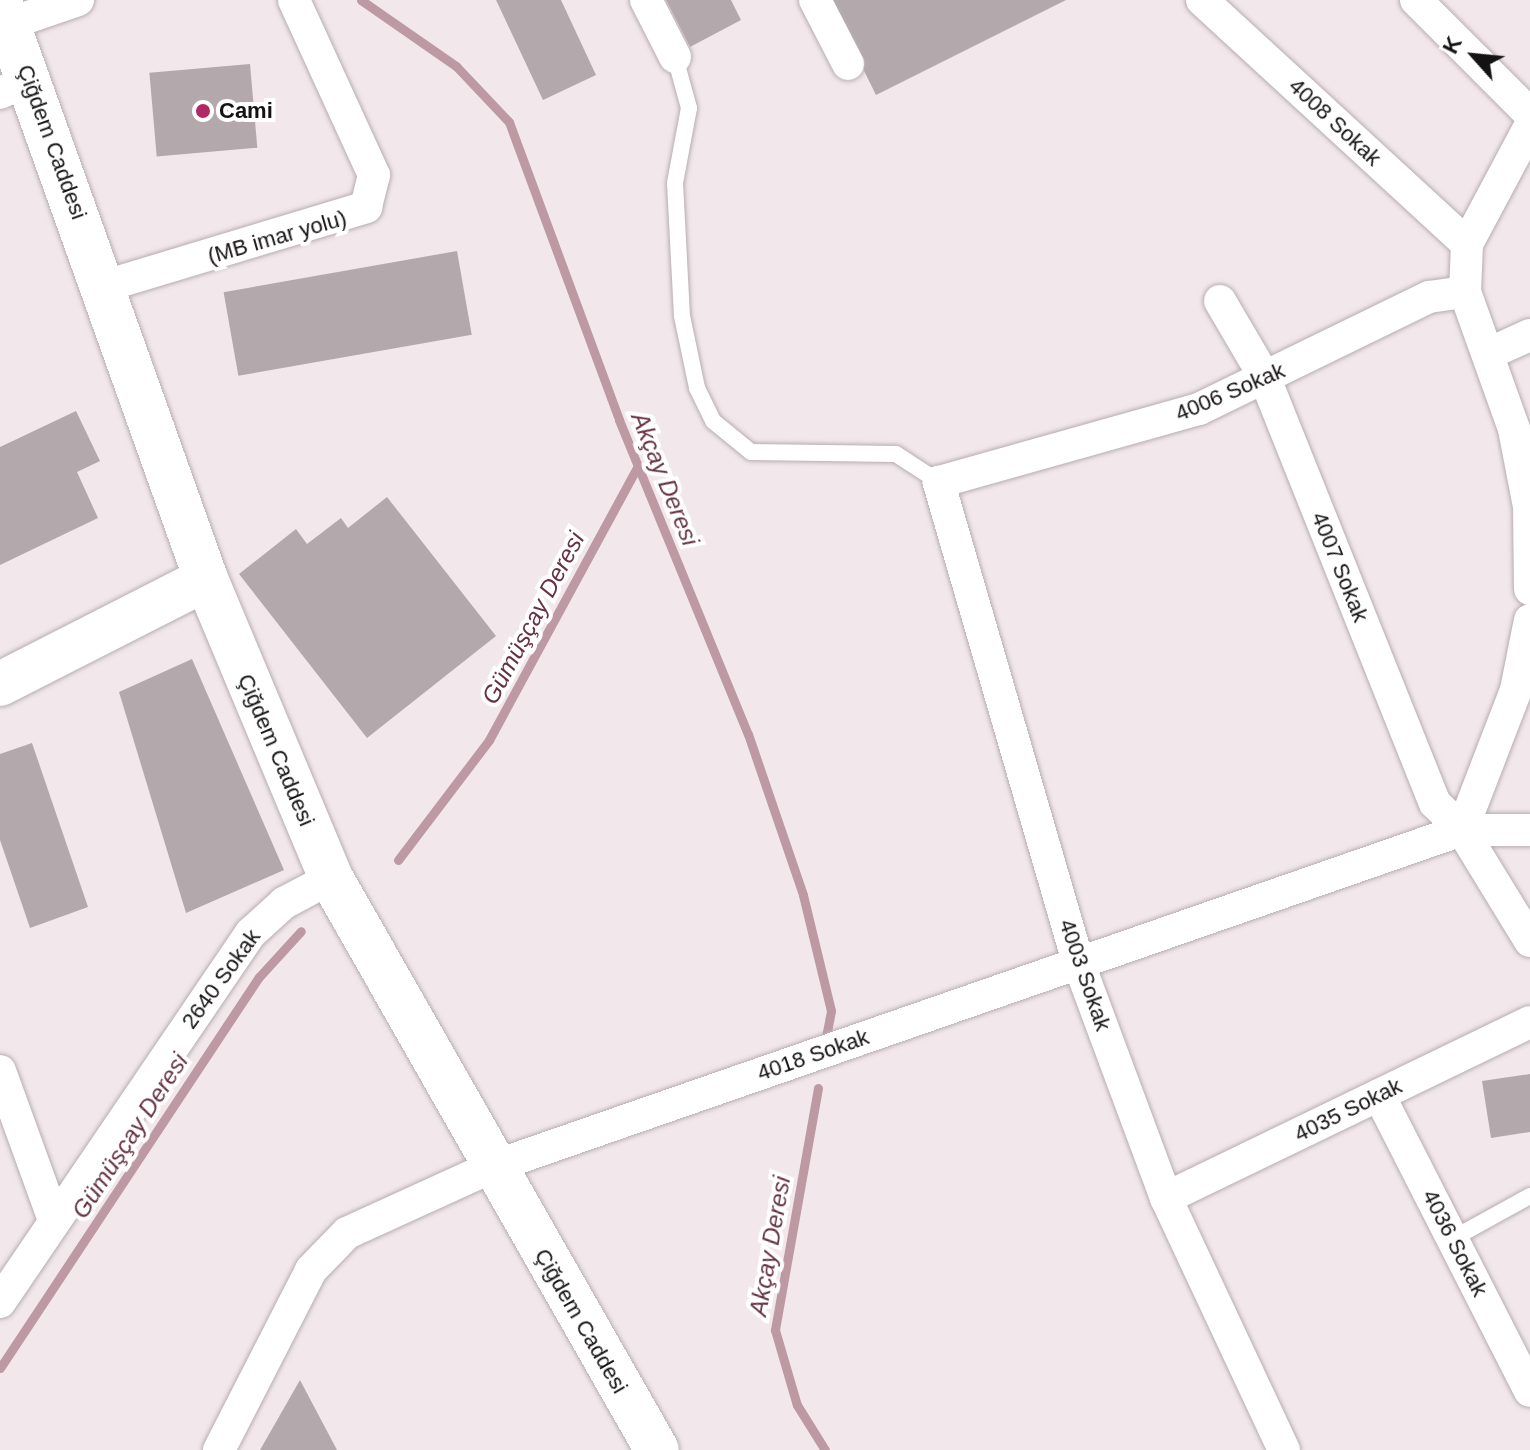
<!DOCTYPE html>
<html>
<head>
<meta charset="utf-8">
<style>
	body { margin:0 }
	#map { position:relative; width:1530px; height:1450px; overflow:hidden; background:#f2e8eb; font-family:Arial,sans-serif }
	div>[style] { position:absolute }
	.stream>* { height:9px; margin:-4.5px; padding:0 4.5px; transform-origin:4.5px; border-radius:4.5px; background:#bd99a4 }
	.building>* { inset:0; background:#b3a9ac; transform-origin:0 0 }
	.roads { filter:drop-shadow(0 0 2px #b7adb0) drop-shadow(0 0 2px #b7adb0) }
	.lane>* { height:16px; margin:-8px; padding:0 8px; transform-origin:8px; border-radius:8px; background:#fff }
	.street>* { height:32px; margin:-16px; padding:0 16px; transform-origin:16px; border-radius:16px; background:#fff }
	.secondary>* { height:44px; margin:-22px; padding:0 22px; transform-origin:22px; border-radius:22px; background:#fff }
	.dots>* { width:22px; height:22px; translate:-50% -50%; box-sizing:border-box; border:4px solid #fff; border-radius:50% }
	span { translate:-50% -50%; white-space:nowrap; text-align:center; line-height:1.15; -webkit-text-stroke:8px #fff; paint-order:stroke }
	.poi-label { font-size:22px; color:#151213; font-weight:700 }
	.left { translate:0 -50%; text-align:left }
	.street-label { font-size:22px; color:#151213 }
	.water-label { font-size:24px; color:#643244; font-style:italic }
	.north { position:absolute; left:1434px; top:16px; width:80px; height:80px; -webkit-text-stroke:6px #fff; paint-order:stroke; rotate:297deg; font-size:22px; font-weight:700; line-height:32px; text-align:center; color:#151213 }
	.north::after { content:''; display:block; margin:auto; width:28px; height:36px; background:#151213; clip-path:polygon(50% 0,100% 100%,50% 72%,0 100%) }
</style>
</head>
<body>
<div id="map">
	<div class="stream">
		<i style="left:361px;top:0;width:116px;rotate:34.8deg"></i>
		<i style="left:456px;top:66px;width:77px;rotate:46.6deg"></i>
		<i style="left:509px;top:122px;width:318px;rotate:69.7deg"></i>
		<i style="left:619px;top:420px;width:339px;rotate:67.7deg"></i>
		<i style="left:748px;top:734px;width:170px;rotate:71.1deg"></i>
		<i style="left:803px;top:895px;width:119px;rotate:76.4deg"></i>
		<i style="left:831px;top:1011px;width:26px;rotate:101deg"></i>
		<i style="left:398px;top:860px;width:151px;rotate:-52.8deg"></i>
		<i style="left:489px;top:740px;width:312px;rotate:-61.5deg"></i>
		<i style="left:818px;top:1088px;width:246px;rotate:100.1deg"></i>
		<i style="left:775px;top:1330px;width:78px;rotate:73.7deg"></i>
		<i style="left:797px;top:1405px;width:53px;rotate:58.1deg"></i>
		<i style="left:0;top:1368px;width:469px;rotate:-56.5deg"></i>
		<i style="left:259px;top:977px;width:62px;rotate:-47.6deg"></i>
	</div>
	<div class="building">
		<i style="clip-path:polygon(496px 0,561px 0,596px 75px,543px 100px)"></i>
		<i style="clip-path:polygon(666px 0,731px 0,741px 20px,690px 47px)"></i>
		<i style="clip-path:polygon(829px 0,1066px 0,876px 95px)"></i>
		<i style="left:250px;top:64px;width:84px;height:101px;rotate:85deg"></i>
		<i style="left:457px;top:251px;width:85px;height:237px;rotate:80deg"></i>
		<i style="clip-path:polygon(76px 411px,100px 461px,77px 472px,98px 518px,0 565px,0 447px)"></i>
		<i style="clip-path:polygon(387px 497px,496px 636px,367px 738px,239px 574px,296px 529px,307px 544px,341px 518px,348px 528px)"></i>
		<i style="clip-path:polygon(192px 659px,284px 870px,186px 913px,119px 692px)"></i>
		<i style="clip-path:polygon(32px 743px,88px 907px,30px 928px,0 840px,0 754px)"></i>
		<i style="clip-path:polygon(1530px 1074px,1530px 1132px,1491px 1138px,1482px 1081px)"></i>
		<i style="clip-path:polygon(300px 1380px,337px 1450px,260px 1450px)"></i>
	</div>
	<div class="roads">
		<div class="lane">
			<i style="left:675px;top:57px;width:53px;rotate:74.6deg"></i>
			<i style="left:689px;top:108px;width:76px;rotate:100.6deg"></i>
			<i style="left:675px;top:183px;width:133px;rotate:87deg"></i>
			<i style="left:682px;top:316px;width:74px;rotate:78.2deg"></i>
			<i style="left:697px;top:388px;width:37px;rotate:64deg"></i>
			<i style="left:713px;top:421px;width:49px;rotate:39.2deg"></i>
			<i style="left:751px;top:452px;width:145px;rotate:0.8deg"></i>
			<i style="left:896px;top:454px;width:51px;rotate:33.1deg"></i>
			<i style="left:1452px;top:1239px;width:89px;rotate:-28.9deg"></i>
		</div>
		<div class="street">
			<i style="left:646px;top:0;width:64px;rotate:63deg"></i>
			<i style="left:815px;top:0;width:72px;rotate:62.7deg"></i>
			<i style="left:1202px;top:0;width:360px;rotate:42.6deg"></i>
			<i style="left:1416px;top:0;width:161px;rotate:45deg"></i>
			<i style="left:8px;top:24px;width:74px;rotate:-18.9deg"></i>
			<i style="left:0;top:93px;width:32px;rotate:-24deg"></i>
			<i style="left:1530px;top:126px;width:134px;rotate:118.1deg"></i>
			<i style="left:1467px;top:244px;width:48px;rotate:92.4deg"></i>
			<i style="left:1465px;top:292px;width:145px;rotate:70.3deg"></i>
			<i style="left:1514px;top:429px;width:79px;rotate:79.1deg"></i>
			<i style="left:1529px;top:507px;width:82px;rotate:89.3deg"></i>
			<i style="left:105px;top:286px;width:273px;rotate:-16.8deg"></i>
			<i style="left:366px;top:207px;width:33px;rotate:-76deg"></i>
			<i style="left:374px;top:175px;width:192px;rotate:-114.6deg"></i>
			<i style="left:1220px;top:301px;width:87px;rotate:59.6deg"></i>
			<i style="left:1264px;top:376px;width:460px;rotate:68.2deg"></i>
			<i style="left:1435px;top:803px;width:38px;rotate:45deg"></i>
			<i style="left:1490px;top:353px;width:44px;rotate:-24.2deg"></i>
			<i style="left:1530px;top:620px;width:71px;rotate:101.3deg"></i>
			<i style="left:1516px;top:690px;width:150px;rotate:111.1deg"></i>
			<i style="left:1462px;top:830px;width:130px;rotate:58.5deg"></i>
			<i style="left:0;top:1071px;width:158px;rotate:70.1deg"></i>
			<i style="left:1379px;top:1095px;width:332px;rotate:63deg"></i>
			<i style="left:1166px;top:1198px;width:404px;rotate:-25.8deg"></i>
			<i style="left:0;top:1302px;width:446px;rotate:-55.8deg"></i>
			<i style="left:251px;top:933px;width:45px;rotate:-42.3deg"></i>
			<i style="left:284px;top:903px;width:53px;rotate:-28deg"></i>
			<i style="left:219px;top:1450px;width:202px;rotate:-62.9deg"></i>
			<i style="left:311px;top:1270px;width:52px;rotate:-45.8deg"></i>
			<i style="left:347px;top:1233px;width:159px;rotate:-24.5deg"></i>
			<i style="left:492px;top:1167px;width:1027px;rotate:-19.16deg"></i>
			<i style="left:1462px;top:830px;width:68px"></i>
			<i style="left:1284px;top:1450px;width:278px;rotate:-115.1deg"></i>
			<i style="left:1166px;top:1198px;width:252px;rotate:-110.4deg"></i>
			<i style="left:1078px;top:962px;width:500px;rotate:-106.2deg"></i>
			<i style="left:939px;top:482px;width:270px;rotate:-15.7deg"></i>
			<i style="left:1199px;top:409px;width:256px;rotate:-26deg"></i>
			<i style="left:1429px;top:297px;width:36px;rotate:-8deg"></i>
		</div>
		<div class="secondary">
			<i style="left:0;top:2px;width:613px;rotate:70.35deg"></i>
			<i style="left:206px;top:579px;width:324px;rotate:67.3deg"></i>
			<i style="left:331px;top:878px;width:658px;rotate:60.32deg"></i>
			<i style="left:0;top:684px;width:231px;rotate:-27deg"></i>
		</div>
	</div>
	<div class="dots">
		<i style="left:203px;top:111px;background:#b22867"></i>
	</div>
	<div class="poi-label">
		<span class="left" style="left:219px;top:111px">Cami</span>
	</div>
	<div class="street-label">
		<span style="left:1335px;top:122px;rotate:43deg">4008 Sokak</span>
		<span style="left:52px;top:142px;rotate:70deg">Çiğdem Caddesi</span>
		<span style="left:277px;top:237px;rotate:-16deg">(MB imar yolu)</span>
		<span style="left:1230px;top:392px;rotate:-23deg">4006 Sokak</span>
		<span style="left:1340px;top:567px;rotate:68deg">4007 Sokak</span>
		<span style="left:276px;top:750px;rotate:67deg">Çiğdem Caddesi</span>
		<span style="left:1085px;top:975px;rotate:71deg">4003 Sokak</span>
		<span style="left:221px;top:979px;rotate:-54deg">2640 Sokak</span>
		<span style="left:813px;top:1055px;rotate:-19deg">4018 Sokak</span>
		<span style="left:1348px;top:1110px;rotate:-26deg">4035 Sokak</span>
		<span style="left:1455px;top:1243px;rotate:63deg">4036 Sokak</span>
		<span style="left:581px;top:1321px;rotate:60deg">Çiğdem Caddesi</span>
	</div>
	<div class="water-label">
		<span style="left:665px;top:479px;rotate:68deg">Akçay Deresi</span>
		<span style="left:533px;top:618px;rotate:-62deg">Gümüşçay Deresi</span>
		<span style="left:130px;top:1136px;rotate:-57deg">Gümüşçay Deresi</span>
		<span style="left:770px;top:1246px;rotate:-80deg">Akçay Deresi</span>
	</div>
	<div class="north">K</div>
</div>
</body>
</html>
